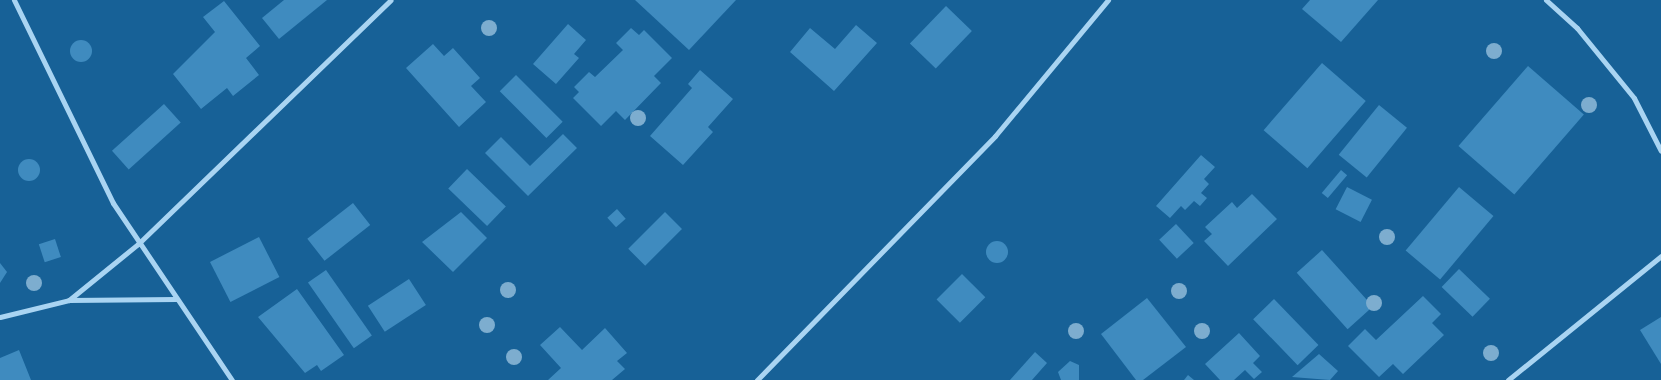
<!DOCTYPE html>
<html>
<head>
<meta charset="utf-8">
<style>
	body { margin:0 }
	#map { position:relative; width:1661px; height:380px; overflow:hidden; background:#176197; font-family:"Asap Condensed",sans-serif }
	div>[style] { position:absolute }
	.building>* { inset:0; background:#3f8bbf; transform-origin:0 0 }
	.round { border-radius:50% }
	.street>* { height:5px; margin:-2.5px; padding:0 2.5px; transform-origin:2.5px; border-radius:2.5px; background:#a9d4f2 }
	.trees>* { width:16px; height:16px; margin:-8px; border-radius:50%; background:#7dadcf }
	span { translate:-50% -50%; white-space:nowrap; text-align:center; line-height:1.15; -webkit-text-stroke:4.5px #176197; paint-order:stroke }
</style>
</head>
<body>
<div id="map">
	<div class="building">
		<i style="clip-path:polygon(284px 0,327px 0,279px 39px,262px 18px)"></i>
		<i style="clip-path:polygon(635px 0,736px 0,689px 50px)"></i>
		<i style="clip-path:polygon(1310px 0,1378px 0,1341px 42px,1302px 9px)"></i>
		<i style="clip-path:polygon(224px 1px,260px 46px,246px 58px,259px 75px,233px 96px,227px 88px,201px 109px,173px 74px,215px 32px,203px 17px)"></i>
		<i style="left:946px;top:6px;width:36px;height:52px;rotate:44deg"></i>
		<i style="clip-path:polygon(568px 24px,586px 40px,574px 54px,579px 58px,556px 84px,533px 64px)"></i>
		<i style="clip-path:polygon(856px 25px,877px 43px,834px 91px,790px 52px,810px 28px,835px 49px)"></i>
		<i style="clip-path:polygon(631px 28px,639px 35px,644px 30px,672px 58px,654px 76px,661px 83px,625px 120px,616px 111px,601px 126px,573px 98px,579px 92px,574px 87px,589px 72px,595px 77px,623px 50px,616px 43px)"></i>
		<i class="round" style="left:70px;top:40px;width:22px;height:22px"></i>
		<i style="clip-path:polygon(433px 44px,444px 56px,453px 48px,480px 78px,471px 86px,486px 102px,459px 127px,406px 68px)"></i>
		<i style="left:1322px;top:63px;width:58px;height:89px;rotate:41deg"></i>
		<i style="left:1528px;top:66px;width:74px;height:106px;rotate:41deg"></i>
		<i style="clip-path:polygon(700px 70px,733px 99px,708px 127px,713px 132px,683px 165px,650px 136px,692px 88px,688px 84px)"></i>
		<i style="left:516px;top:75px;width:66px;height:23px;rotate:45deg"></i>
		<i style="left:164px;top:104px;width:25px;height:70px;rotate:48deg"></i>
		<i style="left:1379px;top:105px;width:36px;height:64px;rotate:39deg"></i>
		<i style="clip-path:polygon(563px 134px,577px 148px,528px 196px,485px 153px,501px 137px,530px 166px)"></i>
		<i style="clip-path:polygon(1201px 155px,1215px 167px,1204px 179px,1209px 184px,1201px 193px,1207px 198px,1200px 206px,1194px 201px,1185px 210px,1181px 206px,1170px 218px,1156px 206px)"></i>
		<i class="round" style="left:18px;top:159px;width:22px;height:22px"></i>
		<i style="left:467px;top:169px;width:54px;height:27px;rotate:44deg"></i>
		<i style="left:1341px;top:170px;width:8px;height:30px;rotate:40deg"></i>
		<i style="left:1347px;top:187px;width:28px;height:25px;rotate:27deg"></i>
		<i style="left:1459px;top:187px;width:45px;height:83px;rotate:40deg"></i>
		<i style="clip-path:polygon(1252px 194px,1277px 219px,1228px 266px,1204px 241px,1212px 234px,1205px 227px,1232px 202px,1237px 208px)"></i>
		<i style="left:353px;top:203px;width:28px;height:58px;rotate:52deg"></i>
		<i style="left:617px;top:209px;width:13px;height:13px;rotate:48deg"></i>
		<i style="clip-path:polygon(461px 212px,487px 238px,453px 272px,422px 242px)"></i>
		<i style="left:665px;top:212px;width:24px;height:52px;rotate:45deg"></i>
		<i style="left:1176px;top:224px;width:26px;height:23px;rotate:47deg"></i>
		<i style="left:259px;top:237px;width:45px;height:55px;rotate:63deg"></i>
		<i style="left:55px;top:239px;width:19px;height:17px;rotate:72deg"></i>
		<i class="round" style="left:986px;top:241px;width:22px;height:22px"></i>
		<i style="left:1322px;top:250px;width:76px;height:34px;rotate:48deg"></i>
		<i style="clip-path:polygon(0 263px,7px 272px,0 283px)"></i>
		<i style="left:1459px;top:269px;width:43px;height:25px;rotate:44deg"></i>
		<i style="left:326px;top:270px;width:80px;height:22px;rotate:55deg"></i>
		<i style="left:962px;top:274px;width:33px;height:36px;rotate:45deg"></i>
		<i style="left:409px;top:279px;width:31px;height:49px;rotate:57deg"></i>
		<i style="clip-path:polygon(297px 289px,344px 355px,321px 371px,317px 365px,305px 373px,258px 317px)"></i>
		<i style="clip-path:polygon(1423px 296px,1441px 314px,1432px 323px,1444px 335px,1403px 374px,1393px 364px,1379px 377px,1348px 346px,1365px 329px,1376px 340px)"></i>
		<i style="clip-path:polygon(1147px 298px,1186px 347px,1143px 380px,1136px 380px,1101px 334px)"></i>
		<i style="left:1274px;top:299px;width:64px;height:29px;rotate:46deg"></i>
		<i style="clip-path:polygon(1661px 317px,1661px 364px,1640px 330px)"></i>
		<i style="clip-path:polygon(560px 327px,582px 350px,605px 328px,627px 353px,617px 361px,625px 369px,612px 380px,548px 380px,561px 368px,540px 345px)"></i>
		<i style="clip-path:polygon(1239px 333px,1260px 356px,1253px 363px,1262px 372px,1254px 379px,1245px 370px,1234px 380px,1220px 380px,1205px 364px)"></i>
		<i style="clip-path:polygon(19px 350px,31px 380px,0 380px,0 358px)"></i>
		<i style="clip-path:polygon(1035px 352px,1047px 363px,1032px 380px,1010px 380px)"></i>
		<i style="clip-path:polygon(1319px 354px,1338px 371px,1330px 380px,1292px 377px)"></i>
		<i style="clip-path:polygon(1070px 361px,1079px 365px,1079px 380px,1061px 380px,1058px 372px)"></i>
		<i style="clip-path:polygon(1188px 375px,1194px 380px,1184px 380px)"></i>
	</div>
	<div class="street">
		<i style="left:14px;top:0;width:226px;rotate:64deg"></i>
		<i style="left:113px;top:203px;width:213px;rotate:56.1deg"></i>
		<i style="left:1546px;top:0;width:42px;rotate:42.1deg"></i>
		<i style="left:1577px;top:28px;width:90px;rotate:50.8deg"></i>
		<i style="left:1634px;top:98px;width:59px;rotate:63deg"></i>
		<i style="left:69px;top:300px;width:89px;rotate:-39.1deg"></i>
		<i style="left:138px;top:244px;width:351px;rotate:-44deg"></i>
		<i style="left:0;top:317px;width:71px;rotate:-13.8deg"></i>
		<i style="left:69px;top:300px;width:107px;rotate:-0.5deg"></i>
		<i style="left:757px;top:380px;width:341px;rotate:-45.7deg"></i>
		<i style="left:995px;top:136px;width:177px;rotate:-50.3deg"></i>
		<i style="left:1508px;top:380px;width:197px;rotate:-39deg"></i>
	</div>
	<div class="trees">
		<i style="left:489px;top:28px"></i>
		<i style="left:1494px;top:51px"></i>
		<i style="left:1589px;top:105px"></i>
		<i style="left:638px;top:118px"></i>
		<i style="left:1387px;top:237px"></i>
		<i style="left:34px;top:283px"></i>
		<i style="left:508px;top:290px"></i>
		<i style="left:1179px;top:291px"></i>
		<i style="left:1374px;top:303px"></i>
		<i style="left:487px;top:325px"></i>
		<i style="left:1076px;top:331px"></i>
		<i style="left:1202px;top:331px"></i>
		<i style="left:1491px;top:353px"></i>
		<i style="left:514px;top:357px"></i>
	</div>
</div>
</body>
</html>
